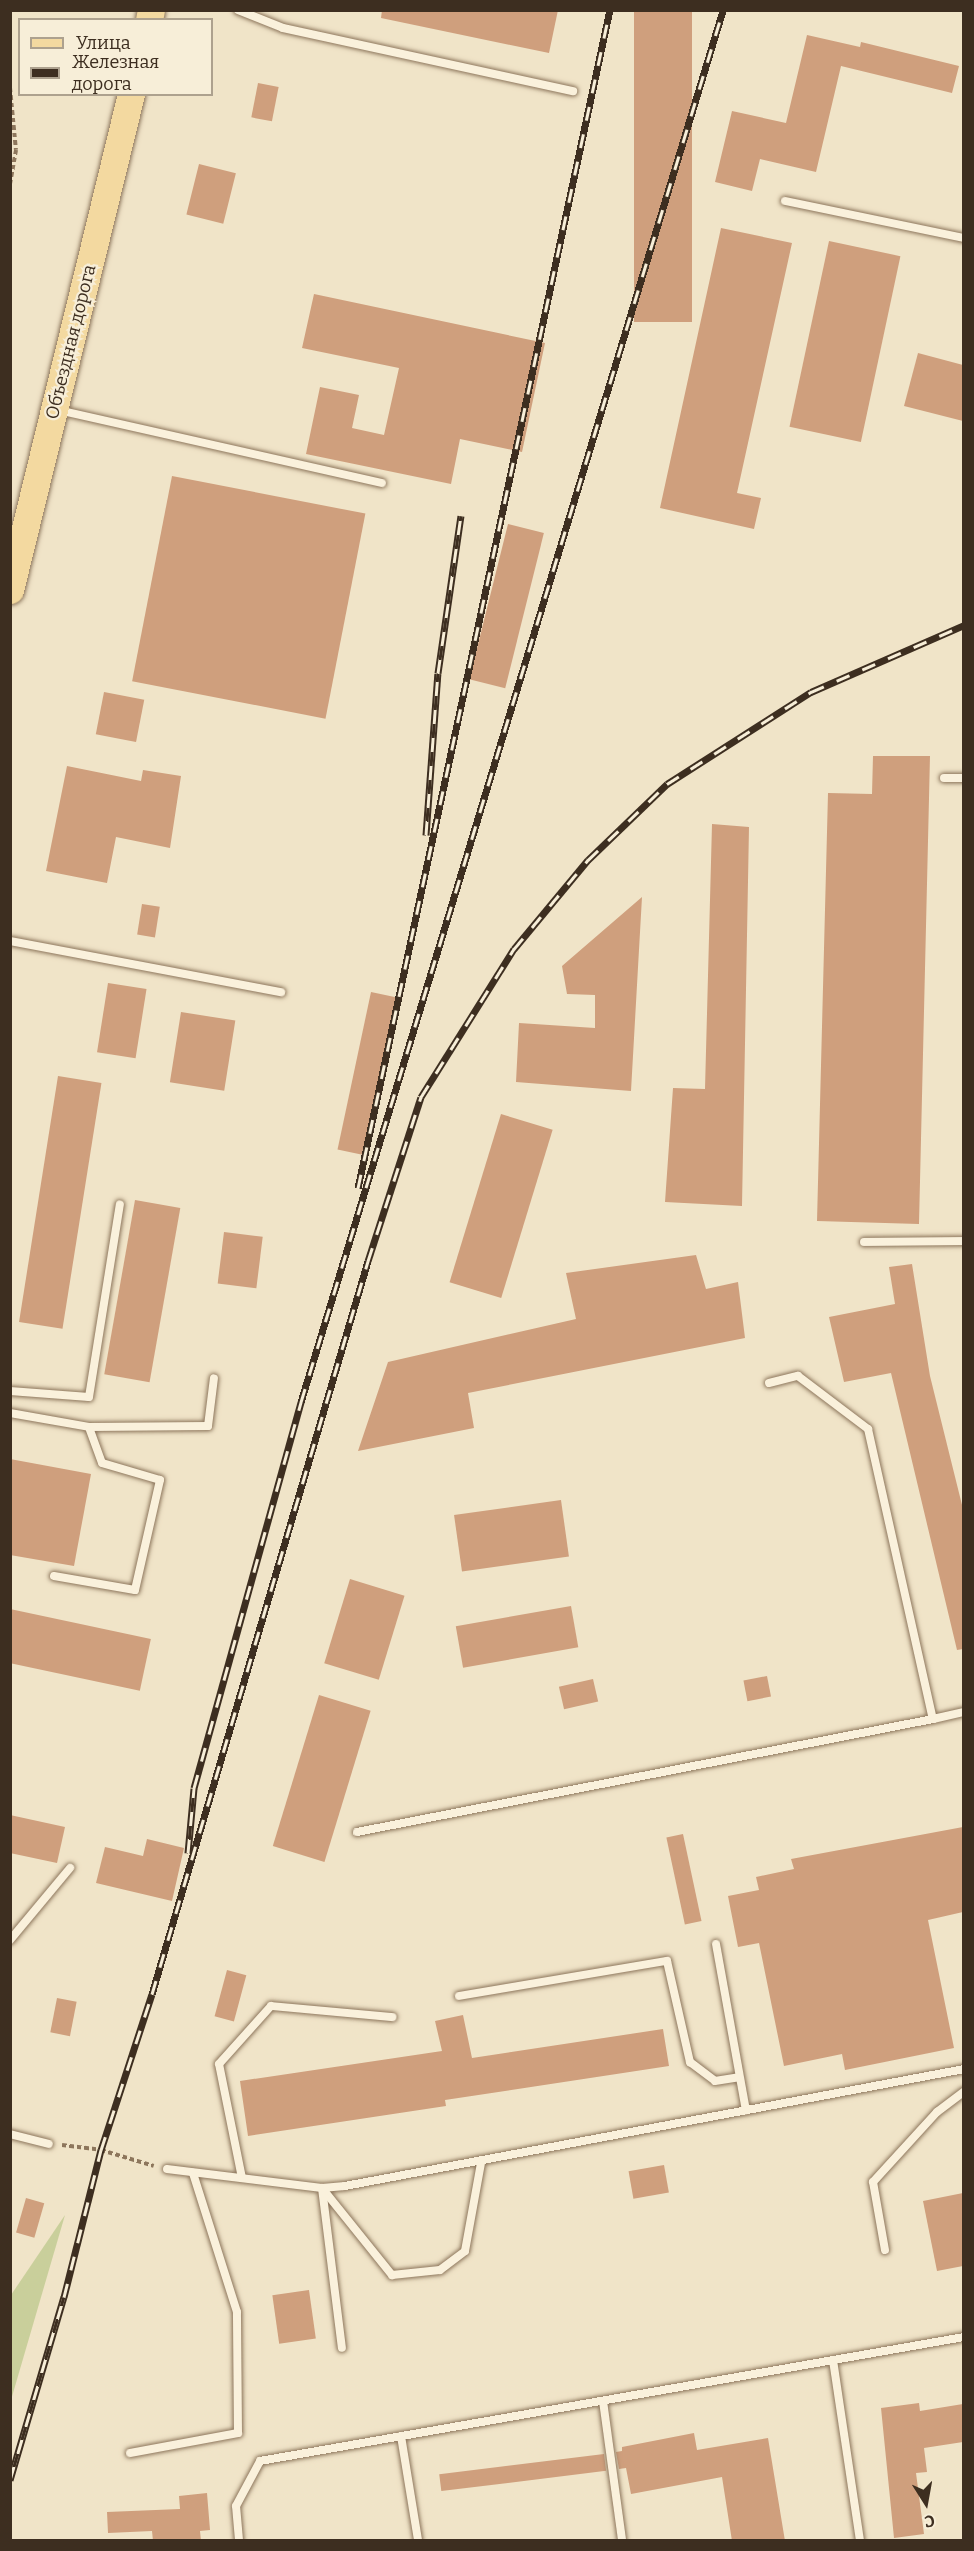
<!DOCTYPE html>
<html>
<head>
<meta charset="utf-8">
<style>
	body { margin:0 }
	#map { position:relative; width:974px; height:2551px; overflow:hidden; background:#f0e4c8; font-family:Bitter,serif }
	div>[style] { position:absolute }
	.green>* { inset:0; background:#c9cf9b }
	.building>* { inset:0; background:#cf9f7d; transform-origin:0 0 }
	.path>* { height:4px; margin-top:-2px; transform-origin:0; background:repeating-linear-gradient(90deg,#8d765c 0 4.5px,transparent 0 7.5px) }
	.roads { filter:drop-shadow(0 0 2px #8d765c) drop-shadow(0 0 2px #8d765c) }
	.lane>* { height:8px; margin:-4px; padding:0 4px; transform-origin:4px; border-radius:4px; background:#faf1dc }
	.primary>* { height:27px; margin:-13.5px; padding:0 13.5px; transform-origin:13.5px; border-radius:13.5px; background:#f3d9a0 }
	.rail>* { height:7px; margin-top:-3.5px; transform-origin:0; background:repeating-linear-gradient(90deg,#f7eed8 0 14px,#3d2e20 0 28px); box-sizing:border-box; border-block:2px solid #3d2e20 }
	span { translate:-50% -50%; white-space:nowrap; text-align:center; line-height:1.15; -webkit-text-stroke:4.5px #f7eed8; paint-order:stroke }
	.street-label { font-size:18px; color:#3d2e20 }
	.frame { position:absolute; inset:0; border:12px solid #3d2e20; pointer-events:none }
	.legend { position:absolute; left:18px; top:18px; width:195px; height:78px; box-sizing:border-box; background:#f7eed8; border:2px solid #ada18e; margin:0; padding:8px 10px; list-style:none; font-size:18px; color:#3d2e20 }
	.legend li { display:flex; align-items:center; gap:12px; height:30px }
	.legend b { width:30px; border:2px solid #ada18e }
	.north { position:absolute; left:896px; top:2473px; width:60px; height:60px; -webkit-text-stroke:4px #f7eed8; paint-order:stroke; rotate:169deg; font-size:16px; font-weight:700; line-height:24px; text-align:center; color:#3d2e20 }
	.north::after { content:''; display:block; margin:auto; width:21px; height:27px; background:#3d2e20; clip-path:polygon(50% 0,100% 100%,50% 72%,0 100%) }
</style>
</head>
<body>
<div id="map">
	<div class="green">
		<i style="clip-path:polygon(65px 2215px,11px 2400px,11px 2295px)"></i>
	</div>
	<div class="building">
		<i style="clip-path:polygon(382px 10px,558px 10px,549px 53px,381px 18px)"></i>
		<i style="left:634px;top:10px;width:58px;height:312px"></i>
		<i style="clip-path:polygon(807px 35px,860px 47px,861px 42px,959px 66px,952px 93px,841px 66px,816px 172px,760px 159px,752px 191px,715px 182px,732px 111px,786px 123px)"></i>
		<i style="left:258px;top:83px;width:21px;height:35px;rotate:11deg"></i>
		<i style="left:199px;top:164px;width:38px;height:52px;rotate:14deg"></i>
		<i style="clip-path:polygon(721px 228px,792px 243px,737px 493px,761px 498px,754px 529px,660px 508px)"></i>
		<i style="left:829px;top:241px;width:73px;height:190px;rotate:12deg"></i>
		<i style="clip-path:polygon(314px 294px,545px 343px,522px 452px,460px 439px,451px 484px,306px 454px,320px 387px,359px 395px,352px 428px,384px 435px,399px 368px,302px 348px)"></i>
		<i style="clip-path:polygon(918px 353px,963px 365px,963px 421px,904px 406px)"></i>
		<i style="left:172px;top:476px;width:197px;height:209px;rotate:11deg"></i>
		<i style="left:508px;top:524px;width:37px;height:160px;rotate:14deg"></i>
		<i style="left:104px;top:692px;width:41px;height:43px;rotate:11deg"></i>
		<i style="clip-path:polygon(873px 756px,930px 756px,919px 1224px,817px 1221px,828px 793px,872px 794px)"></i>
		<i style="clip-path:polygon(67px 766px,141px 781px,143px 770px,181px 776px,170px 848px,116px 837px,107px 883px,46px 871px)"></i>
		<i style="clip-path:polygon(712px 824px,749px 827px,742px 1206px,665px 1202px,673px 1088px,705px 1089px)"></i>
		<i style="clip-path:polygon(642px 897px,631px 1091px,516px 1082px,519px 1023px,595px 1028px,595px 995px,567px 994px,562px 966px)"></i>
		<i style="left:142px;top:904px;width:18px;height:31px;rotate:9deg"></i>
		<i style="left:108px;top:983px;width:39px;height:70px;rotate:9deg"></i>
		<i style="left:371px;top:992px;width:29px;height:161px;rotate:12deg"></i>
		<i style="left:181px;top:1012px;width:55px;height:71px;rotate:9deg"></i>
		<i style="left:58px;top:1076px;width:44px;height:249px;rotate:9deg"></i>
		<i style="left:501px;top:1114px;width:54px;height:176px;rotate:17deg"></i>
		<i style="left:135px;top:1200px;width:46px;height:177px;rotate:10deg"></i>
		<i style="left:224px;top:1232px;width:39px;height:52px;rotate:7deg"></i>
		<i style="clip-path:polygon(696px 1255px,706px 1289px,738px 1282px,745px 1338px,468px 1393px,474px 1428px,358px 1451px,388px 1362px,576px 1319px,566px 1273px)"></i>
		<i style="clip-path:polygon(912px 1264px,930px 1376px,963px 1509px,963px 1649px,957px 1650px,891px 1373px,844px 1382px,829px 1317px,895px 1304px,889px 1267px)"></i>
		<i style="clip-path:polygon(10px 1459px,91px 1474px,74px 1566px,10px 1555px)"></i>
		<i style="left:561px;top:1500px;width:57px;height:108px;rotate:82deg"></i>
		<i style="left:350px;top:1579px;width:57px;height:88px;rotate:17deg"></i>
		<i style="left:571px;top:1606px;width:42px;height:117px;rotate:80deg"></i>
		<i style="left:10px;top:1609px;width:144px;height:53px;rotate:12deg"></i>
		<i style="left:767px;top:1676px;width:21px;height:24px;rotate:79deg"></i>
		<i style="left:593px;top:1679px;width:23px;height:35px;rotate:77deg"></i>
		<i style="left:319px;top:1695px;width:54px;height:158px;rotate:17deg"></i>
		<i style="clip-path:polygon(10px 1815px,65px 1827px,57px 1863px,10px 1853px)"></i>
		<i style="clip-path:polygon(963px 1827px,963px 1912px,928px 1920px,954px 2048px,845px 2070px,842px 2054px,784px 2066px,759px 1943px,738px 1947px,728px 1896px,759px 1890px,756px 1877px,794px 1869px,791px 1859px)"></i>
		<i style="left:683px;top:1834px;width:89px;height:17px;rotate:78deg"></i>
		<i style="clip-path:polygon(147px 1839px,184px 1848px,172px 1901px,96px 1883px,105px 1847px,143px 1856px)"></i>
		<i style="left:227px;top:1970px;width:20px;height:48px;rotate:15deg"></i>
		<i style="left:57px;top:1998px;width:20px;height:35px;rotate:11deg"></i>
		<i style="clip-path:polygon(463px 2015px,472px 2058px,663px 2029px,669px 2066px,445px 2100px,446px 2106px,248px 2136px,240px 2081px,442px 2051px,435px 2021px)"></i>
		<i style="left:664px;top:2165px;width:28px;height:36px;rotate:80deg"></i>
		<i style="clip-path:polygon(963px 2193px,963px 2266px,937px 2271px,923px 2201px)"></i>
		<i style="left:26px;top:2198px;width:19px;height:36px;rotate:16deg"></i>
		<i style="left:309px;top:2290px;width:49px;height:37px;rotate:82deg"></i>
		<i style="clip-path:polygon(919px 2403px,920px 2411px,963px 2404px,963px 2442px,924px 2448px,927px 2472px,916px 2473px,924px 2534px,894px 2538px,881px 2408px)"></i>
		<i style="clip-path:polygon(694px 2433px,697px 2450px,768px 2438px,785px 2541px,732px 2541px,722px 2477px,631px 2494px,626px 2468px,619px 2469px,616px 2452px,622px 2451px,622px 2447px)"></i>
		<i style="left:604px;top:2454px;width:17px;height:166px;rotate:83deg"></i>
		<i style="clip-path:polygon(207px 2493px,210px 2530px,200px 2531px,201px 2541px,153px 2541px,152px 2531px,108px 2533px,107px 2512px,180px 2509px,179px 2496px)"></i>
	</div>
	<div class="path">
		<i style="left:10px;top:88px;width:62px;rotate:84.5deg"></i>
		<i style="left:16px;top:150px;width:35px;rotate:100deg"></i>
		<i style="left:62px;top:2145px;width:39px;rotate:7deg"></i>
		<i style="left:101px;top:2150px;width:55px;rotate:16.8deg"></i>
	</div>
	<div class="roads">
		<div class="lane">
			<i style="left:238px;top:10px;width:48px;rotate:21.8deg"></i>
			<i style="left:283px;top:28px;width:297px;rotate:12.3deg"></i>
			<i style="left:785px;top:201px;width:183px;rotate:11.7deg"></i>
			<i style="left:58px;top:410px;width:332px;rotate:12.7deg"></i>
			<i style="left:944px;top:778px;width:20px"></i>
			<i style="left:10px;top:941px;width:276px;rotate:10.7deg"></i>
			<i style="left:864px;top:1242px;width:100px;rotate:-0.6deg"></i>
			<i style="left:769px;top:1383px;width:30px;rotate:-14deg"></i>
			<i style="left:798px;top:1376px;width:88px;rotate:37.1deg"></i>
			<i style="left:868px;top:1429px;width:297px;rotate:77.4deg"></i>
			<i style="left:933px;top:1719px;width:32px;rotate:-13deg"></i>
			<i style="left:10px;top:1391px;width:79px;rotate:4.3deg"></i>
			<i style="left:89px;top:1397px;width:195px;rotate:-80.9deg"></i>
			<i style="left:10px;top:1413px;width:80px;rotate:10deg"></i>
			<i style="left:89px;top:1427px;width:119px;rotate:-0.5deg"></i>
			<i style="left:208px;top:1426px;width:48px;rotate:-82.9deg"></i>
			<i style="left:54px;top:1576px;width:82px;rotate:9.8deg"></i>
			<i style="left:135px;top:1590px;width:113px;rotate:-77.2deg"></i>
			<i style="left:160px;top:1480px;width:60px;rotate:-163.7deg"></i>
			<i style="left:102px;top:1463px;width:38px;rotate:-110deg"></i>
			<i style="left:357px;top:1832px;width:587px;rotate:-11.1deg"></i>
			<i style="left:10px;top:1940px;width:94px;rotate:-50.2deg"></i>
			<i style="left:716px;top:1944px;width:169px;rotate:79.8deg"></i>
			<i style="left:459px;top:1996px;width:211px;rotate:-9.6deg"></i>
			<i style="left:667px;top:1961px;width:104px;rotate:77.2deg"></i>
			<i style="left:690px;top:2062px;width:31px;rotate:37deg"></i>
			<i style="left:715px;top:2081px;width:24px;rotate:-9deg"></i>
			<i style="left:10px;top:2134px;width:40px;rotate:14.4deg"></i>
			<i style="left:167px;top:2169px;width:156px;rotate:7deg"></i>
			<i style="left:322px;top:2188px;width:23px;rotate:-5deg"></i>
			<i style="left:345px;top:2186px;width:630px;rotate:-10.7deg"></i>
			<i style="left:242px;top:2178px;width:116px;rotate:-101.4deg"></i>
			<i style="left:219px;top:2064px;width:78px;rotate:-48.1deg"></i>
			<i style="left:271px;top:2006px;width:122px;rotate:5.2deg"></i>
			<i style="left:322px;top:2188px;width:112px;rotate:51.2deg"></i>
			<i style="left:392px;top:2275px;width:48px;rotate:-5.9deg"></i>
			<i style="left:440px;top:2270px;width:31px;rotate:-37deg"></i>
			<i style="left:465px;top:2251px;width:89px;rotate:-79.7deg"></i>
			<i style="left:322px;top:2188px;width:161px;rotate:82.9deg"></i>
			<i style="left:885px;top:2250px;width:69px;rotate:-100deg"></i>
			<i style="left:873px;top:2182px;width:95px;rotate:-47.6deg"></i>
			<i style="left:937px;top:2112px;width:34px;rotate:-37deg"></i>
			<i style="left:833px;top:2360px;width:182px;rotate:81.5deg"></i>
			<i style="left:603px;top:2401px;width:140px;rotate:82.2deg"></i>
			<i style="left:401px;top:2436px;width:105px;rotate:80.7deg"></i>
			<i style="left:130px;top:2453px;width:110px;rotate:-10.5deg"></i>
			<i style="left:238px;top:2433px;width:121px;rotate:-90.5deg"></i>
			<i style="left:237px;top:2312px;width:146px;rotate:-107.6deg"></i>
			<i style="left:239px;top:2540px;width:34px;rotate:-95deg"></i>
			<i style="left:236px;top:2506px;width:51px;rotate:-61.9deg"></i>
			<i style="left:260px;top:2461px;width:715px;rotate:-9.99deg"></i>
		</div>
		<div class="primary">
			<i style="left:149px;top:20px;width:10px;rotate:-79deg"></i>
			<i style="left:10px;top:590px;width:511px;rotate:-76.29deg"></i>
		</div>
	</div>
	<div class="rail">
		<i style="left:426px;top:835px;width:162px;rotate:-85.8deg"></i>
		<i style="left:438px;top:673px;width:159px;rotate:-81.7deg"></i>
		<i style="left:358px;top:1188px;width:1205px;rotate:-77.93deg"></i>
		<i style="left:188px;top:1853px;width:65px;rotate:-84.7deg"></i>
		<i style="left:194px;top:1788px;width:401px;rotate:-74.5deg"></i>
		<i style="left:301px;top:1402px;width:1455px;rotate:-73.13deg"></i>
		<i style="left:10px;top:2480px;width:191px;rotate:-73.6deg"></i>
		<i style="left:64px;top:2297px;width:152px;rotate:-75.9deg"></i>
		<i style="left:101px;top:2150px;width:164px;rotate:-71.9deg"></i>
		<i style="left:152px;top:1994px;width:764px;rotate:-73.58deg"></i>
		<i style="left:368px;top:1261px;width:172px;rotate:-72.1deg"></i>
		<i style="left:421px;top:1097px;width:175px;rotate:-57.9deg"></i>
		<i style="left:514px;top:949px;width:116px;rotate:-50.3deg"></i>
		<i style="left:588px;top:860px;width:110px;rotate:-43.9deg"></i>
		<i style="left:667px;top:784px;width:171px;rotate:-32.6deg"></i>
		<i style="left:811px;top:692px;width:167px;rotate:-23.6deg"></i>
	</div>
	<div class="street-label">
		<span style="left:71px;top:342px;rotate:-76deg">Объездная дорога</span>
	</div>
	<div class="frame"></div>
	<ul class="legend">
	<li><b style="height:8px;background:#f3d9a0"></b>Улица</li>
	<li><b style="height:8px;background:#3d2e20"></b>Железная дорога</li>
	</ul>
	<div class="north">С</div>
</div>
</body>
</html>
